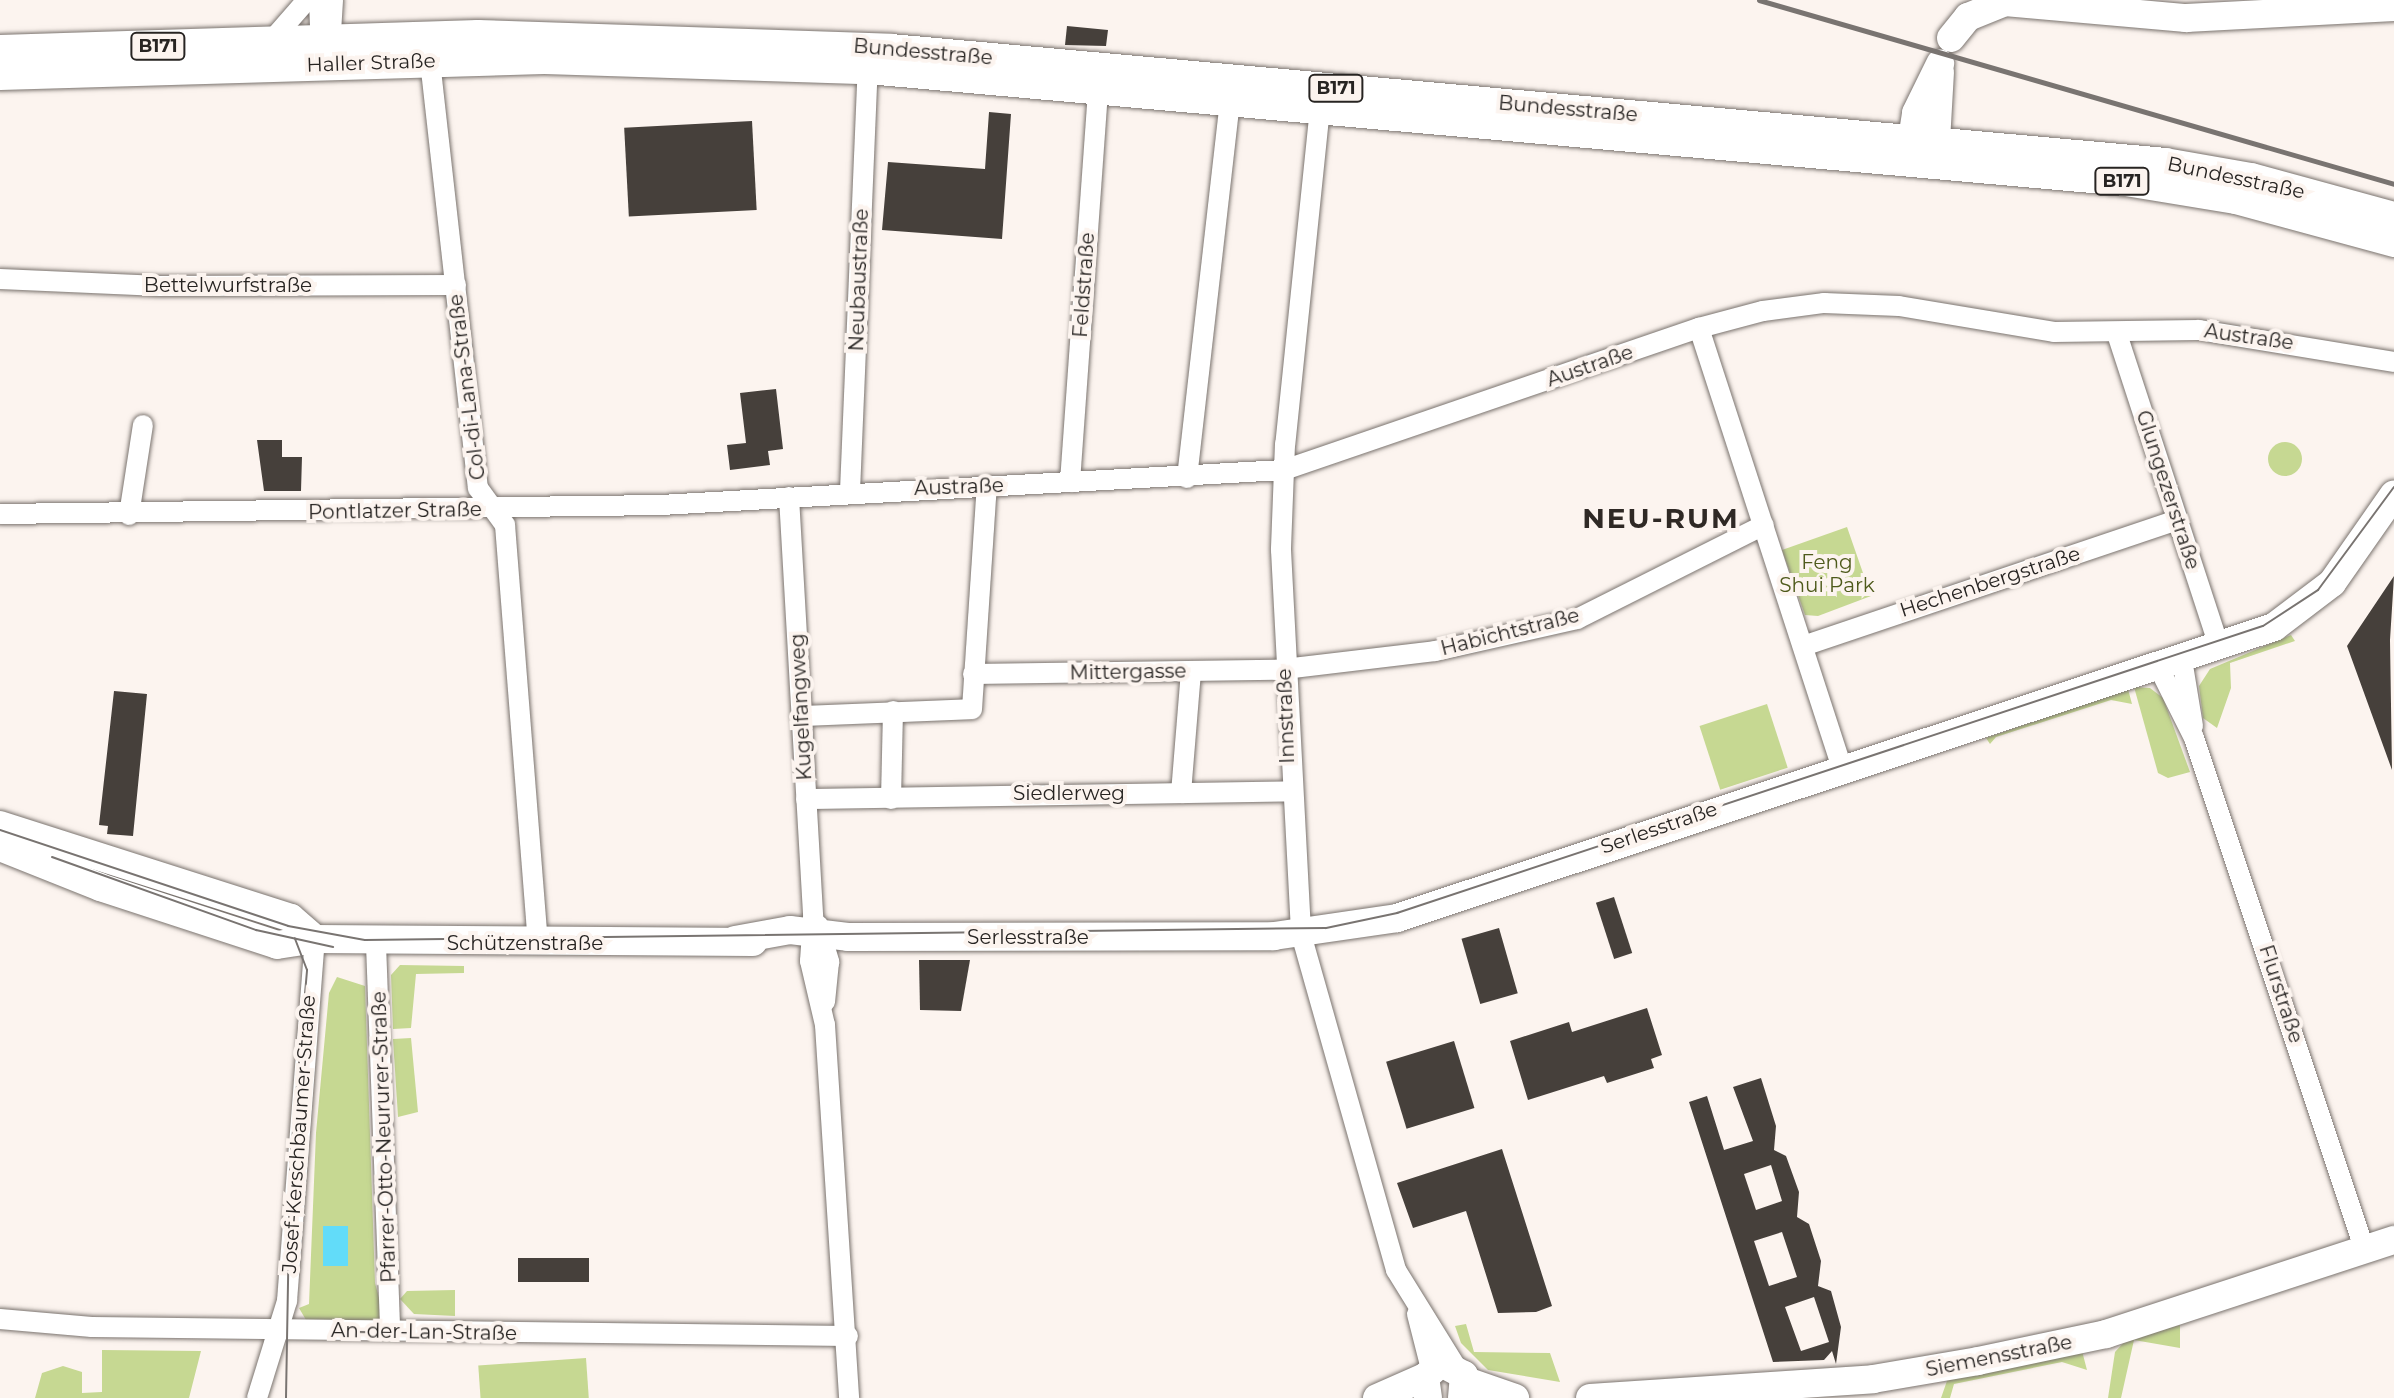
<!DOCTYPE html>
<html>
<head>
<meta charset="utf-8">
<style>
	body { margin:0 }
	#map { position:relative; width:2394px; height:1398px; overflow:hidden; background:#fcf4ef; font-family:Montserrat,sans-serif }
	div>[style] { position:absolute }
	.green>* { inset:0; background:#c6d892; transform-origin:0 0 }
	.round { border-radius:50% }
	.water>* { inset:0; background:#62dcf9; transform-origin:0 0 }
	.building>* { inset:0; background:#46403b; transform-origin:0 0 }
	.roads { filter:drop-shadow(0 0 2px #7a736e) drop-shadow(0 0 2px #7a736e) }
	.street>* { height:20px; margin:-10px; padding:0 10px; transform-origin:10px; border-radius:10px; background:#fff }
	.secondary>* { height:28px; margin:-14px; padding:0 14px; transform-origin:14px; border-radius:14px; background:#fff }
	.primary>* { height:30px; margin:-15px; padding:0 15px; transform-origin:15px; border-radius:15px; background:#fff }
	.tram>* { height:2px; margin:-1px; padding:0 1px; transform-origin:1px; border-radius:1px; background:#797471 }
	.rail>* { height:5px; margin:-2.5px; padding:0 2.5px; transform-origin:2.5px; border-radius:2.5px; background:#797471 }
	span { translate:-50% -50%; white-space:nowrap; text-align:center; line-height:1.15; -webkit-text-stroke:8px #fcf4ef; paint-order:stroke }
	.shield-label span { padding:2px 6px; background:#fcf4ef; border:2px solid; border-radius:6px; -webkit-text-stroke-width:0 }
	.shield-label { font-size:18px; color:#272422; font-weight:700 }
	.street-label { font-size:20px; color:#272422 }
	.park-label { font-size:20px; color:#4e5a1b }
	.district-label { font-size:28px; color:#2f2925; font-weight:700; letter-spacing:2px }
</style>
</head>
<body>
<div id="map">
	<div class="green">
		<i class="round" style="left:2268px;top:442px;width:34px;height:34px"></i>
		<i style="clip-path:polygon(1847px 527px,1871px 596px,1818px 616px,1805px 615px,1782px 550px)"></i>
		<i style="clip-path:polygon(2291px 635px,2295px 641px,2230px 663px,2231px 688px,2217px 728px,2203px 718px,2199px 686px,2210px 669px)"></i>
		<i style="clip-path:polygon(2134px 687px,2150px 688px,2163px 698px,2190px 772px,2168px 778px,2158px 773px)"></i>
		<i style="clip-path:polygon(2128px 689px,2132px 704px,2111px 700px,1996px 737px,1990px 744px,1986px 738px)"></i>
		<i style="left:1767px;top:704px;width:67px;height:71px;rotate:72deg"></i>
		<i style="clip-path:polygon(400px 965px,464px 966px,464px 973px,416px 974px,411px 1028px,393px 1029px,391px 975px)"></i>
		<i style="clip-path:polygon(337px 977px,365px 986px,375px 1283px,384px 1316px,379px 1322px,306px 1320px,299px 1308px,309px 1304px,316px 1133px,329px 993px)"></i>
		<i style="clip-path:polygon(411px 1038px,418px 1112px,398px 1117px,393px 1039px)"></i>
		<i style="clip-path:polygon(455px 1290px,455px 1316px,414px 1314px,400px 1299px,407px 1291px)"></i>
		<i style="clip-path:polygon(1466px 1324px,1474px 1352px,1550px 1353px,1560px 1382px,1488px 1370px,1461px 1343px,1455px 1326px)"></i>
		<i style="clip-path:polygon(2180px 1325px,2180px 1348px,2134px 1340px,2121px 1398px,2108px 1398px,2115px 1352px,2126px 1340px)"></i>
		<i style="clip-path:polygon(102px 1350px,201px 1351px,189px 1398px,35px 1398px,42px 1373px,63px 1366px,82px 1372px,82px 1393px,102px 1392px)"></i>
		<i style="clip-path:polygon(2082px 1351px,2087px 1370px,2062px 1362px,1954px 1384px,1950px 1398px,1941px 1398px,1948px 1378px)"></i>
		<i style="left:586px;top:1358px;width:40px;height:108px;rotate:86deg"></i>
	</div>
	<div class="water">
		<i style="left:323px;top:1226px;width:25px;height:40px"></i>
	</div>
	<div class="building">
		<i style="clip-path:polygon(1067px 26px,1108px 30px,1106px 46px,1065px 45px)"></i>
		<i style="clip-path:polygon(989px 112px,1011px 114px,1002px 239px,882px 230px,888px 162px,985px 169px)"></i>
		<i style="left:752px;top:121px;width:89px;height:128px;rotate:87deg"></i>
		<i style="clip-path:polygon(776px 389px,783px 449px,768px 451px,770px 465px,730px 470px,727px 445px,746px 443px,740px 393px)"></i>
		<i style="clip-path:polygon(257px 440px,282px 440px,282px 457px,302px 457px,301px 491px,264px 491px)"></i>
		<i style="clip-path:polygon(2394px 576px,2390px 640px,2392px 770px,2347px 646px)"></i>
		<i style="clip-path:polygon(114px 691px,147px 694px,133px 836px,107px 834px,108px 826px,99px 825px)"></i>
		<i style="left:1614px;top:897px;width:59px;height:19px;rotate:72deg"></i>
		<i style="left:1499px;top:928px;width:68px;height:39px;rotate:74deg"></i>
		<i style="clip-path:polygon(919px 960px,970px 960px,961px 1011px,920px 1010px)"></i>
		<i style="clip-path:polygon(1647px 1008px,1662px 1055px,1651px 1059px,1654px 1068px,1607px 1083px,1604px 1076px,1528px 1100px,1510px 1041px,1569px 1022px,1572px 1032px)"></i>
		<i style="left:1454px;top:1041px;width:70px;height:71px;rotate:73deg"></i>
		<i style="clip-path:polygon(evenodd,1761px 1078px,1776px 1126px,1774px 1150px,1786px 1156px,1799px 1192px,1797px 1217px,1809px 1224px,1821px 1261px,1818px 1286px,1831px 1291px,1841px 1327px,1836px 1364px,1832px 1351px,1824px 1360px,1773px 1362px,1689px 1102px,1707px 1096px,1724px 1150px,1753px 1141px,1733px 1087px,1761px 1078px,1771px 1165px,1782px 1201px,1756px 1210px,1744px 1174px,1771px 1165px,1761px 1078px,1782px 1232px,1797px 1277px,1769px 1286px,1754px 1241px,1782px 1232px,1761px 1078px,1814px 1297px,1829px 1342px,1801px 1351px,1785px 1307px,1814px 1297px)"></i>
		<i style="clip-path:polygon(1502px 1149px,1552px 1306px,1536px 1312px,1498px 1313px,1466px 1211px,1413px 1228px,1397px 1183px)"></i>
		<i style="left:518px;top:1258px;width:71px;height:24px"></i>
	</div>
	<div class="roads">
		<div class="street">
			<i style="left:319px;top:0;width:52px;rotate:87.8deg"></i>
			<i style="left:272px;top:40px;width:53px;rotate:-48.8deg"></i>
			<i style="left:330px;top:48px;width:48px;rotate:-86.4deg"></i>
			<i style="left:430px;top:61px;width:430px;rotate:83.6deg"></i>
			<i style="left:478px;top:488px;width:46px;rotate:53.9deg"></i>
			<i style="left:505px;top:525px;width:420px;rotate:85.5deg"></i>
			<i style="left:1320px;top:108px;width:338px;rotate:95.9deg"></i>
			<i style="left:1285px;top:444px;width:106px;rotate:92.2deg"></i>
			<i style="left:1281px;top:550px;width:385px;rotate:87deg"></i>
			<i style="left:1301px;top:934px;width:349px;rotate:74.2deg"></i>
			<i style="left:1396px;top:1270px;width:112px;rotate:58.2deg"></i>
			<i style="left:0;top:279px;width:160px;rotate:2.5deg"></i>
			<i style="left:160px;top:286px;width:296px;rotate:-0.2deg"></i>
			<i style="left:1699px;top:328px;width:462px;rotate:72deg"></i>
			<i style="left:2117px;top:334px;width:328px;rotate:71.9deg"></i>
			<i style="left:1187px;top:478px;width:379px;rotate:-83.5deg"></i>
			<i style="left:1070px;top:482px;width:394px;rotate:-85.9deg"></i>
			<i style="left:850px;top:491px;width:422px;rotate:-87.6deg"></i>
			<i style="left:789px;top:497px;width:422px;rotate:86.7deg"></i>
			<i style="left:813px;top:918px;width:43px;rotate:94deg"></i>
			<i style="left:810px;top:961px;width:66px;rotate:76.8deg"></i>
			<i style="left:825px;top:1025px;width:374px;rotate:86.3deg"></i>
			<i style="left:0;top:514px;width:661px;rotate:-0.78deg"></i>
			<i style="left:661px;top:505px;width:624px;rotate:-3.22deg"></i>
			<i style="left:1284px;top:470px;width:439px;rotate:-18.9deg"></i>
			<i style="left:1699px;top:328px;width:66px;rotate:-14.9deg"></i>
			<i style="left:1763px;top:311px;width:62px;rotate:-7.5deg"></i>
			<i style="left:1824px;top:303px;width:75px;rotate:2.3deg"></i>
			<i style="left:1899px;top:306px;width:157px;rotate:9.5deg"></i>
			<i style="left:2054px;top:332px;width:145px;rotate:-0.8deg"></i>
			<i style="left:2199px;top:330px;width:198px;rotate:9.3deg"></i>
			<i style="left:129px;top:515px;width:91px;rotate:-81.2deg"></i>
			<i style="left:1803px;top:646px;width:395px;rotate:-18.6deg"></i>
			<i style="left:2182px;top:659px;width:68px;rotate:80.7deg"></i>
			<i style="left:2158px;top:666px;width:80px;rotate:63.4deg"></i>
			<i style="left:2194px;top:738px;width:541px;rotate:71.57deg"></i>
			<i style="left:973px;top:674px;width:303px;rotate:-0.8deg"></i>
			<i style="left:1276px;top:670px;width:160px;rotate:-6.8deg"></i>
			<i style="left:1435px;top:651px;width:146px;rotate:-12.7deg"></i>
			<i style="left:1577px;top:619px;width:209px;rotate:-26.7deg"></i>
			<i style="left:801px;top:716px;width:171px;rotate:-2.3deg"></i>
			<i style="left:972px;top:709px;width:224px;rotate:-86.2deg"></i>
			<i style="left:1181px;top:793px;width:122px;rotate:-85.3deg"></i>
			<i style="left:806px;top:799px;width:483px;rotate:-0.9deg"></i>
			<i style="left:891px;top:799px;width:88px;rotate:-88.7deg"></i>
			<i style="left:818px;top:925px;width:39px;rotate:73deg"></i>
			<i style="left:829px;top:962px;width:40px;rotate:95.7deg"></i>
			<i style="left:376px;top:944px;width:386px;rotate:87.9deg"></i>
			<i style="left:1417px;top:1314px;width:57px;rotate:75.7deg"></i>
			<i style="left:0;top:1319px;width:92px;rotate:5deg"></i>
			<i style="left:92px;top:1327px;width:756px;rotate:0.68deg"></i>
			<i style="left:257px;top:1398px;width:102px;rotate:-72.8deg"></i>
			<i style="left:287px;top:1301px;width:363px;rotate:-85.6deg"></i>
		</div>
		<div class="secondary">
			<i style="left:1951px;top:38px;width:27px;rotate:-51deg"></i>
			<i style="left:1968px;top:17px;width:40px;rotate:-22deg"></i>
			<i style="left:2005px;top:2px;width:182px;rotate:5.1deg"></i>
			<i style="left:2186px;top:18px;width:208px;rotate:-3deg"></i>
			<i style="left:1919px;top:160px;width:22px;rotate:-108deg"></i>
			<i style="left:1912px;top:139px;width:26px;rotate:-81deg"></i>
			<i style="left:1916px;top:113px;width:55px;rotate:-63.9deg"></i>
			<i style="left:1922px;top:162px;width:25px;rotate:-56deg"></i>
			<i style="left:1936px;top:141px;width:69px;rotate:-86.7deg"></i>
			<i style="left:0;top:825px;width:305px;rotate:17.7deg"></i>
			<i style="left:291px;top:918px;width:32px;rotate:41deg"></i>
			<i style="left:0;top:847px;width:108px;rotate:21.8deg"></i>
			<i style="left:100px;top:887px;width:186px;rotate:18.1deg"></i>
			<i style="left:277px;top:945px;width:38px;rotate:-9deg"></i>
			<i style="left:315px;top:939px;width:438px;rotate:0.4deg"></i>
			<i style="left:735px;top:940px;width:56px;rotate:-10.3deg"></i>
			<i style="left:790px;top:930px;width:58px;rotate:6.9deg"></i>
			<i style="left:848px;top:937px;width:426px;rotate:-0.1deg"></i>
			<i style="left:1274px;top:936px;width:124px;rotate:-8.3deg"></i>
			<i style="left:1397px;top:918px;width:924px;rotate:-18.36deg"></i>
			<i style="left:2274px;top:627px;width:73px;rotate:-37.2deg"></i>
			<i style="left:2332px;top:583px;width:108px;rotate:-55.1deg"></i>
			<i style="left:1466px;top:1381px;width:52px;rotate:19.1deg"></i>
			<i style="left:1377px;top:1398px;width:52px;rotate:-23.6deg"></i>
			<i style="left:1428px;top:1398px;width:21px;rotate:-98deg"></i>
			<i style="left:1425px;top:1377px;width:21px;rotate:-41deg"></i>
			<i style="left:1441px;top:1363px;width:26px;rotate:28deg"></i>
			<i style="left:1464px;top:1375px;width:23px;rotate:95deg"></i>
			<i style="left:1590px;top:1398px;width:284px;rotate:-3.8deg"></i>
			<i style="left:1873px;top:1379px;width:107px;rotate:-9.7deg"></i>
			<i style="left:1978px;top:1361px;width:131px;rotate:-11.9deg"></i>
			<i style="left:2106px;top:1334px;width:303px;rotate:-18.1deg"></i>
		</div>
		<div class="primary">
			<i style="left:0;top:50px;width:478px;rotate:-1.8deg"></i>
			<i style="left:478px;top:35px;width:413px;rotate:1.9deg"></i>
			<i style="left:891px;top:49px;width:1279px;rotate:5.11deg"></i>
			<i style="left:2165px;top:163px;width:87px;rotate:9.9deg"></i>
			<i style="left:2251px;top:178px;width:148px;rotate:15.3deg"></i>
			<i style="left:0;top:75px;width:544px;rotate:-1.68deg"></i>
			<i style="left:544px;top:59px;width:324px;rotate:1.8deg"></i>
			<i style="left:868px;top:69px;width:1263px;rotate:5.09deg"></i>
			<i style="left:2126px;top:181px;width:111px;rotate:9.3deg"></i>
			<i style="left:2236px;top:199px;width:164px;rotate:15.2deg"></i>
		</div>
	</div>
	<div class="tram">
		<i style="left:0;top:830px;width:304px;rotate:18.4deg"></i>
		<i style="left:288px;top:926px;width:78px;rotate:10.3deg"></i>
		<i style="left:365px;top:940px;width:961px;rotate:-0.72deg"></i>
		<i style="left:1326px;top:928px;width:73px;rotate:-11.9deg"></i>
		<i style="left:1397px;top:913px;width:912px;rotate:-18.34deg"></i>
		<i style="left:2263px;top:626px;width:66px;rotate:-33.2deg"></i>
		<i style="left:2318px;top:590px;width:128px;rotate:-53.6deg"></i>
		<i style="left:52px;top:857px;width:217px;rotate:19.7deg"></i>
		<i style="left:256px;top:930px;width:79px;rotate:12.4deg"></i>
		<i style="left:286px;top:1398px;width:233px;rotate:-89deg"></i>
		<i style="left:290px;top:1165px;width:196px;rotate:-85deg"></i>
		<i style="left:307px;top:970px;width:34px;rotate:-111deg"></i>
	</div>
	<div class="rail">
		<i style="left:1759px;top:0;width:661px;rotate:16.16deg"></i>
	</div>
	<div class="shield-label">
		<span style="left:158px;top:46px">B171</span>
		<span style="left:1336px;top:88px">B171</span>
		<span style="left:2122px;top:181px">B171</span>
	</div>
	<div class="street-label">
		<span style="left:923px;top:52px;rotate:5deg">Bundesstraße</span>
		<span style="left:371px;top:63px;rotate:-2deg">Haller Straße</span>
		<span style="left:1568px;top:109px;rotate:5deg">Bundesstraße</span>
		<span style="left:2236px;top:178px;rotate:12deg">Bundesstraße</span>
		<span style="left:859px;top:280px;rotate:-88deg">Neubaustraße</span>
		<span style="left:228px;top:285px">Bettelwurfstraße</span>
		<span style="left:1084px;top:285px;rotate:-86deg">Feldstraße</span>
		<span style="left:2249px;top:337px;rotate:8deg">Austraße</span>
		<span style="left:1590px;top:366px;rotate:-19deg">Austraße</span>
		<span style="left:467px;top:387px;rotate:-97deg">Col-di-Lana-Straße</span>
		<span style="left:959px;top:487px;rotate:-2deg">Austraße</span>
		<span style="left:2168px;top:490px;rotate:72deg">Glungezerstraße</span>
		<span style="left:395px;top:511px;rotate:-1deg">Pontlatzer Straße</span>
		<span style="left:1990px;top:582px;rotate:-18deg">Hechenbergstraße</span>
		<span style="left:1510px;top:632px;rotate:-14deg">Habichtstraße</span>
		<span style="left:1128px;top:672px;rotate:-1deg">Mittergasse</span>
		<span style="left:801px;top:707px;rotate:-93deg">Kugelfangweg</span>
		<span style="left:1286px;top:716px;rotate:-92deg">Innstraße</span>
		<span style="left:1069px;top:793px">Siedlerweg</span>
		<span style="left:1659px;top:828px;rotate:-19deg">Serlesstraße</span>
		<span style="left:1028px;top:937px">Serlesstraße</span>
		<span style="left:525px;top:943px">Schützenstraße</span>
		<span style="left:2281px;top:994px;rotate:72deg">Flurstraße</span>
		<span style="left:299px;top:1134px;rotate:-86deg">Josef-Kerschbaumer-Straße</span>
		<span style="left:384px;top:1137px;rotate:-92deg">Pfarrer-Otto-Neururer-Straße</span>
		<span style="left:424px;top:1332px;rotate:1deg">An-der-Lan-Straße</span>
		<span style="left:1999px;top:1356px;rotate:-11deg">Siemensstraße</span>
	</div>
	<div class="park-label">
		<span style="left:1827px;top:574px">Feng<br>Shui Park</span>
	</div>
	<div class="district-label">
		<span style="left:1661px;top:518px">NEU-RUM</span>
	</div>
</div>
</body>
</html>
